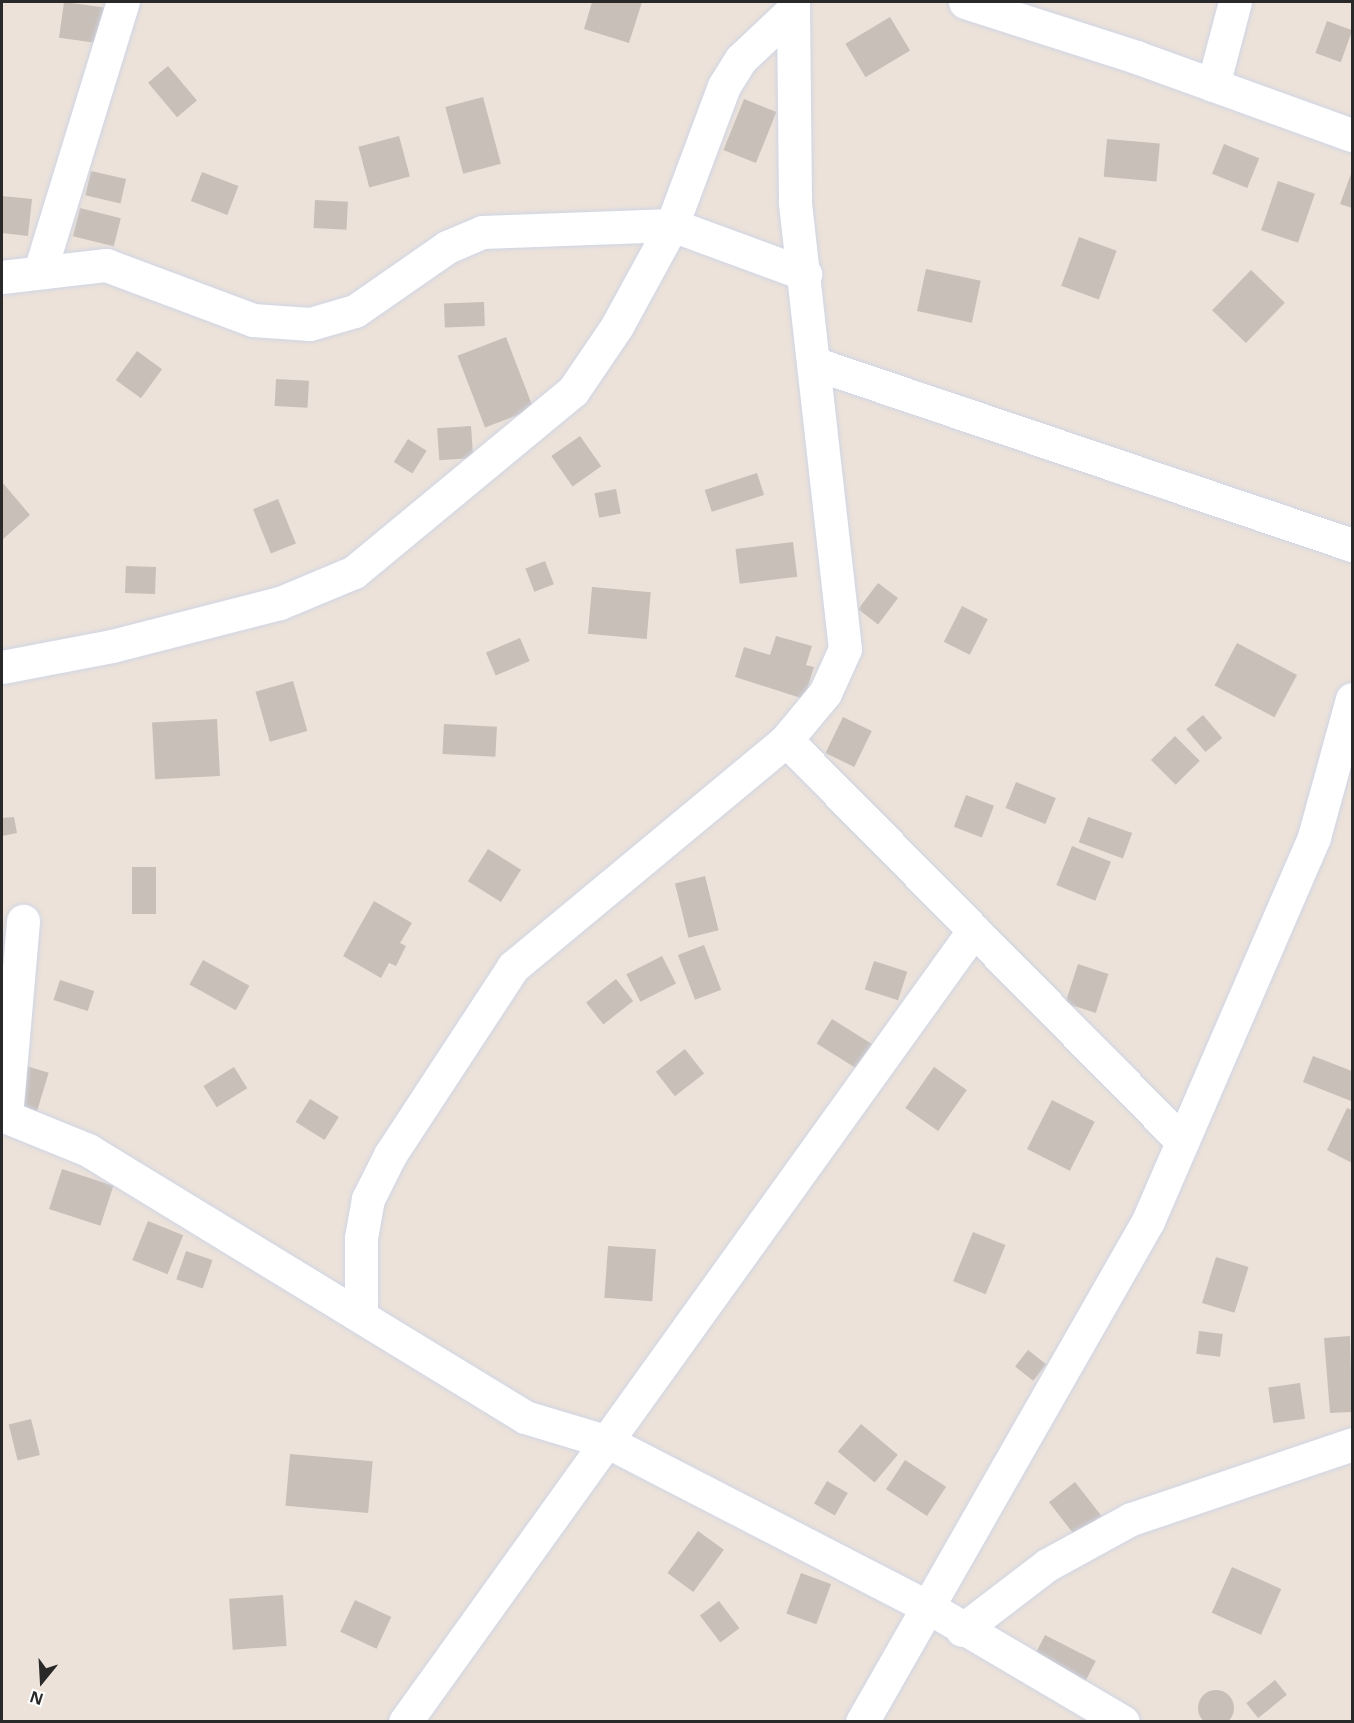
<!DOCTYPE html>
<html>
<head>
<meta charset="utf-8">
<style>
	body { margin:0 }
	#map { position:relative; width:1354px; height:1723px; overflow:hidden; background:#ede2d9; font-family:"Noto Sans",sans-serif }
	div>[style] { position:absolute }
	.building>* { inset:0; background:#c8bfb9; transform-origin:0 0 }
	.round { border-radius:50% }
	.roads { filter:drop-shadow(0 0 2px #cfd5e4) drop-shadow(0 0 2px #cfd5e4) }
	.minor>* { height:33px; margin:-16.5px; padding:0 16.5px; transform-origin:16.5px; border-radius:16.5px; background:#fff }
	span { translate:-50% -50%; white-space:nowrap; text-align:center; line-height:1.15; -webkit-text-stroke:4.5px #fff; paint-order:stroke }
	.frame { position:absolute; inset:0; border:3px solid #292929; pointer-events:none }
	.north { position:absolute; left:12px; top:1651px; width:60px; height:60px; -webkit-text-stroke:4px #fff; paint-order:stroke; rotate:198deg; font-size:16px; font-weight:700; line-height:24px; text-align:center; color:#292929 }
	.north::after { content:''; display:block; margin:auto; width:21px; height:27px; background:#292929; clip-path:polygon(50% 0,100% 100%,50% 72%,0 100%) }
</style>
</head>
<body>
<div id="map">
	<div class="building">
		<i style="left:64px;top:2px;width:44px;height:36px;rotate:8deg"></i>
		<i style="clip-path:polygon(592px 2px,642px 2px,629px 43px,584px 29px)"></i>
		<i style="left:890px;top:17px;width:39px;height:52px;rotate:59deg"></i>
		<i style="left:1327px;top:21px;width:27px;height:34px;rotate:20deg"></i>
		<i style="left:168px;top:66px;width:45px;height:26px;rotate:50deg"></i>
		<i style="left:483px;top:97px;width:69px;height:39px;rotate:75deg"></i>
		<i style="left:744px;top:99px;width:35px;height:55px;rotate:22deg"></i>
		<i style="left:399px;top:136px;width:42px;height:42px;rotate:75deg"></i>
		<i style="left:1107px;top:139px;width:53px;height:38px;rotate:5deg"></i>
		<i style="left:1224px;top:144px;width:38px;height:32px;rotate:22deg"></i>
		<i style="left:91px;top:171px;width:36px;height:25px;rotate:13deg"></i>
		<i style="clip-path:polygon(1352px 171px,1352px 208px,1340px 204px)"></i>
		<i style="left:202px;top:172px;width:39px;height:31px;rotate:21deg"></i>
		<i style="left:1278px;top:181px;width:39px;height:52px;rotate:19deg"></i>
		<i style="clip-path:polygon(2px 196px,32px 199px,28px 236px,2px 233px)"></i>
		<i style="left:315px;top:200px;width:33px;height:28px;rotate:3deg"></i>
		<i style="left:80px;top:208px;width:42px;height:29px;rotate:14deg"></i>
		<i style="left:1079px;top:237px;width:40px;height:52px;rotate:20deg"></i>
		<i style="left:926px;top:269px;width:56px;height:43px;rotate:12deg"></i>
		<i style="left:1251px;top:270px;width:47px;height:56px;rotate:44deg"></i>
		<i style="left:484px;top:302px;width:24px;height:40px;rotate:88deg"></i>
		<i style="left:506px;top:337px;width:77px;height:52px;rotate:69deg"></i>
		<i style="left:137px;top:351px;width:31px;height:36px;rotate:36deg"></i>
		<i style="left:276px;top:379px;width:33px;height:27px;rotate:3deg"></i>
		<i style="left:471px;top:426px;width:32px;height:34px;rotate:86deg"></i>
		<i style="left:580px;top:436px;width:37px;height:35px;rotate:55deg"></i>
		<i style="left:408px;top:439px;width:22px;height:27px;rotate:32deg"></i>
		<i style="left:757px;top:473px;width:23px;height:55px;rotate:72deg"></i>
		<i style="clip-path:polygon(2px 482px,30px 515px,2px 540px)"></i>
		<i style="left:616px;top:489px;width:25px;height:22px;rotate:79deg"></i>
		<i style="left:278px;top:499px;width:48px;height:27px;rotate:68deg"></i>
		<i style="left:793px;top:542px;width:35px;height:58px;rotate:83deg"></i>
		<i style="left:545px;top:561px;width:25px;height:21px;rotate:69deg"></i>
		<i style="left:126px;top:566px;width:30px;height:27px;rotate:2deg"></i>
		<i style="left:878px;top:583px;width:25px;height:33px;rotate:37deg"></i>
		<i style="left:592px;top:587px;width:59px;height:47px;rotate:5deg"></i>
		<i style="left:962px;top:606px;width:29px;height:40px;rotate:27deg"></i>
		<i style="clip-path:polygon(776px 636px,812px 646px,806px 665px,814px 667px,804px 699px,735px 677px,744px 647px,770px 655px)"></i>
		<i style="left:520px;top:638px;width:25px;height:37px;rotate:67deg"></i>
		<i style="left:1237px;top:643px;width:68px;height:48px;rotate:28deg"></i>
		<i style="left:293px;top:681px;width:52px;height:39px;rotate:74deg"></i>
		<i style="left:1203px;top:715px;width:30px;height:22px;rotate:50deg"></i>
		<i style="left:843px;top:717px;width:32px;height:40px;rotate:26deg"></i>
		<i style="left:217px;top:719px;width:57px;height:65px;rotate:87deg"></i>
		<i style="left:444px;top:724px;width:53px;height:30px;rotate:3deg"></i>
		<i style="left:1175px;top:736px;width:35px;height:34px;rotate:45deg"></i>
		<i style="left:1016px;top:782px;width:43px;height:28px;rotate:22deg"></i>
		<i style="left:966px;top:795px;width:30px;height:34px;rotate:21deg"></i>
		<i style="clip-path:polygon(14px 817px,17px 833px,2px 836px,2px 818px)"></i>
		<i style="left:1088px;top:817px;width:47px;height:27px;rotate:20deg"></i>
		<i style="left:1072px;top:846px;width:42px;height:42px;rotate:22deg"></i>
		<i style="left:488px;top:849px;width:39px;height:38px;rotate:32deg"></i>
		<i style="left:132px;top:867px;width:24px;height:47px"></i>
		<i style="left:705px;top:876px;width:56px;height:31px;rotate:76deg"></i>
		<i style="clip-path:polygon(374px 901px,412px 923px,400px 943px,406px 946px,396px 966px,389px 963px,381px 978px,343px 956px)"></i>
		<i style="left:704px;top:945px;width:48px;height:28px;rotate:69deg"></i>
		<i style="left:662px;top:956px;width:31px;height:40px;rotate:63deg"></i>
		<i style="left:203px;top:960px;width:53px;height:28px;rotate:29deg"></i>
		<i style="left:874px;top:961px;width:35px;height:30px;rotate:18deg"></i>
		<i style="left:1078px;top:964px;width:32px;height:41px;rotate:18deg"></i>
		<i style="left:616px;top:979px;width:28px;height:38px;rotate:52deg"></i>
		<i style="left:60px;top:980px;width:36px;height:21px;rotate:18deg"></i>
		<i style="left:832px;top:1019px;width:49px;height:29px;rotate:32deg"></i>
		<i style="left:685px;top:1049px;width:31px;height:37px;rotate:52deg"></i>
		<i style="clip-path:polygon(1313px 1056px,1352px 1071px,1351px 1101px,1303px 1082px)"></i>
		<i style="left:20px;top:1064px;width:30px;height:45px;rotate:17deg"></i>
		<i style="left:234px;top:1067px;width:25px;height:36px;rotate:58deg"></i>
		<i style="left:934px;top:1067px;width:40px;height:50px;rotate:35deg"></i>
		<i style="left:310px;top:1099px;width:34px;height:27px;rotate:32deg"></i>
		<i style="left:1052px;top:1100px;width:48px;height:55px;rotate:27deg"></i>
		<i style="clip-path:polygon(1347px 1108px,1352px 1110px,1352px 1163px,1327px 1150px)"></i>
		<i style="left:62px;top:1169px;width:54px;height:42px;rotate:18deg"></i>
		<i style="left:148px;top:1221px;width:38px;height:42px;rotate:22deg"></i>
		<i style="left:973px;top:1232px;width:35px;height:53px;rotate:22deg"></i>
		<i style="left:608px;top:1246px;width:48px;height:52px;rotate:4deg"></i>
		<i style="left:186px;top:1251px;width:28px;height:30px;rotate:19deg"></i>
		<i style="left:1216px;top:1257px;width:34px;height:48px;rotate:17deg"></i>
		<i style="left:1199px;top:1331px;width:24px;height:23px;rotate:7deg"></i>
		<i style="clip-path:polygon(1350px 1336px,1352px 1412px,1330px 1413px,1324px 1338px)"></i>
		<i style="left:1028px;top:1350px;width:23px;height:21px;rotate:38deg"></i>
		<i style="left:1300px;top:1383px;width:36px;height:32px;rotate:82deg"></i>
		<i style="left:31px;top:1419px;width:37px;height:23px;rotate:76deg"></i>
		<i style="left:861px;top:1424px;width:48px;height:36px;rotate:40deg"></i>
		<i style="left:290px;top:1454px;width:83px;height:52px;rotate:5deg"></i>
		<i style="left:905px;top:1460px;width:49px;height:35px;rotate:33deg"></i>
		<i style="left:827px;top:1481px;width:24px;height:26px;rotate:30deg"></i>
		<i style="left:1075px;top:1482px;width:43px;height:33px;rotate:52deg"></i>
		<i style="left:698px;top:1531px;width:32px;height:52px;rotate:36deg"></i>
		<i style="left:1232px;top:1567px;width:54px;height:50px;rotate:24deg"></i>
		<i style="left:801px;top:1573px;width:32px;height:43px;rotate:20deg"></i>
		<i style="left:283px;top:1595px;width:51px;height:54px;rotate:86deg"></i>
		<i style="left:355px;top:1600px;width:40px;height:35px;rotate:25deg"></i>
		<i style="left:719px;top:1601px;width:34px;height:24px;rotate:53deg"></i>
		<i style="left:1045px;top:1635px;width:57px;height:23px;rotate:27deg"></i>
		<i style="left:1275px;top:1680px;width:19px;height:37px;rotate:51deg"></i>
		<i class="round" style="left:1198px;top:1690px;width:36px;height:36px"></i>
	</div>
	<div class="roads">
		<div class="minor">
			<i style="left:965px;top:2px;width:180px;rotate:17.8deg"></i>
			<i style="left:1136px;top:57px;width:230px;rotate:19.9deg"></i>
			<i style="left:1213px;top:85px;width:86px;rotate:-75.2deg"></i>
			<i style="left:40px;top:271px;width:282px;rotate:-72.9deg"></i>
			<i style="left:2px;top:277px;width:105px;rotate:-6.6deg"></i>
			<i style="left:106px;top:265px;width:157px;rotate:20.5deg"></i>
			<i style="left:253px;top:320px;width:57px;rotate:4deg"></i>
			<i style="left:310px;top:324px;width:47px;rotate:-16.1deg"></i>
			<i style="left:355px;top:311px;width:112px;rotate:-34.8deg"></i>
			<i style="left:447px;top:247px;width:38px;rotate:-23deg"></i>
			<i style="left:482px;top:232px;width:190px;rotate:-2.1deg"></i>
			<i style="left:672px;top:225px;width:142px;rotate:20.2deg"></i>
			<i style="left:816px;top:364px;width:566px;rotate:18.66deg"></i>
			<i style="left:2px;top:667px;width:112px;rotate:-10.8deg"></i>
			<i style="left:112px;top:646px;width:173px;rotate:-14.4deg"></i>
			<i style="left:280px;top:603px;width:80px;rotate:-22.7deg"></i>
			<i style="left:354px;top:572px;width:284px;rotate:-39.6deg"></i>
			<i style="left:573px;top:391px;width:78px;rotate:-55.9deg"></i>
			<i style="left:617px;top:326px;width:115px;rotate:-61.4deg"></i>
			<i style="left:672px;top:225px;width:148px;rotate:-69.5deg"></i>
			<i style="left:724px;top:86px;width:32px;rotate:-58deg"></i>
			<i style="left:741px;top:59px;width:71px;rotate:-43.3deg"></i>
			<i style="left:786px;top:740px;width:564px;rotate:45.36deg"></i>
			<i style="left:2px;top:1115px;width:93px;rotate:22.1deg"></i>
			<i style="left:88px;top:1150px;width:512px;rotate:31.42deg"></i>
			<i style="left:525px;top:1417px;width:87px;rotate:16.8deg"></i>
			<i style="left:608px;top:1442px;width:360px;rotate:27.3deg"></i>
			<i style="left:928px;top:1607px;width:226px;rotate:30.5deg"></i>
			<i style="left:6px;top:1116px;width:196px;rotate:-85deg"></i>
			<i style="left:361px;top:1315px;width:77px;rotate:-90deg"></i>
			<i style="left:361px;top:1238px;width:40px;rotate:-80deg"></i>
			<i style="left:368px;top:1199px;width:49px;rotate:-63.4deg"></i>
			<i style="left:390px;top:1155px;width:225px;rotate:-56.8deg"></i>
			<i style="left:513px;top:967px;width:355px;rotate:-39.7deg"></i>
			<i style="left:786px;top:740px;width:61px;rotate:-50.3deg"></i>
			<i style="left:825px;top:693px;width:48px;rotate:-65.6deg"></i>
			<i style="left:845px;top:649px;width:451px;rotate:-96.4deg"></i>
			<i style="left:795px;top:201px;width:199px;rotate:-90.6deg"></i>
			<i style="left:962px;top:1630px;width:107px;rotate:-37.4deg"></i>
			<i style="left:1047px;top:1565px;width:96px;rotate:-28.7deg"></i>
			<i style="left:1131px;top:1519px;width:233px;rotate:-18.7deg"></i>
			<i style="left:405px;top:1722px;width:975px;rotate:-54.31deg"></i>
			<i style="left:862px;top:1722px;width:577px;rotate:-60.28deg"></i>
			<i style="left:1148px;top:1221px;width:418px;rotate:-66.6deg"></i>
			<i style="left:1314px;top:837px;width:143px;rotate:-74.6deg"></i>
		</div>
	</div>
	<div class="frame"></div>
	<div class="north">N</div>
</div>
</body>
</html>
